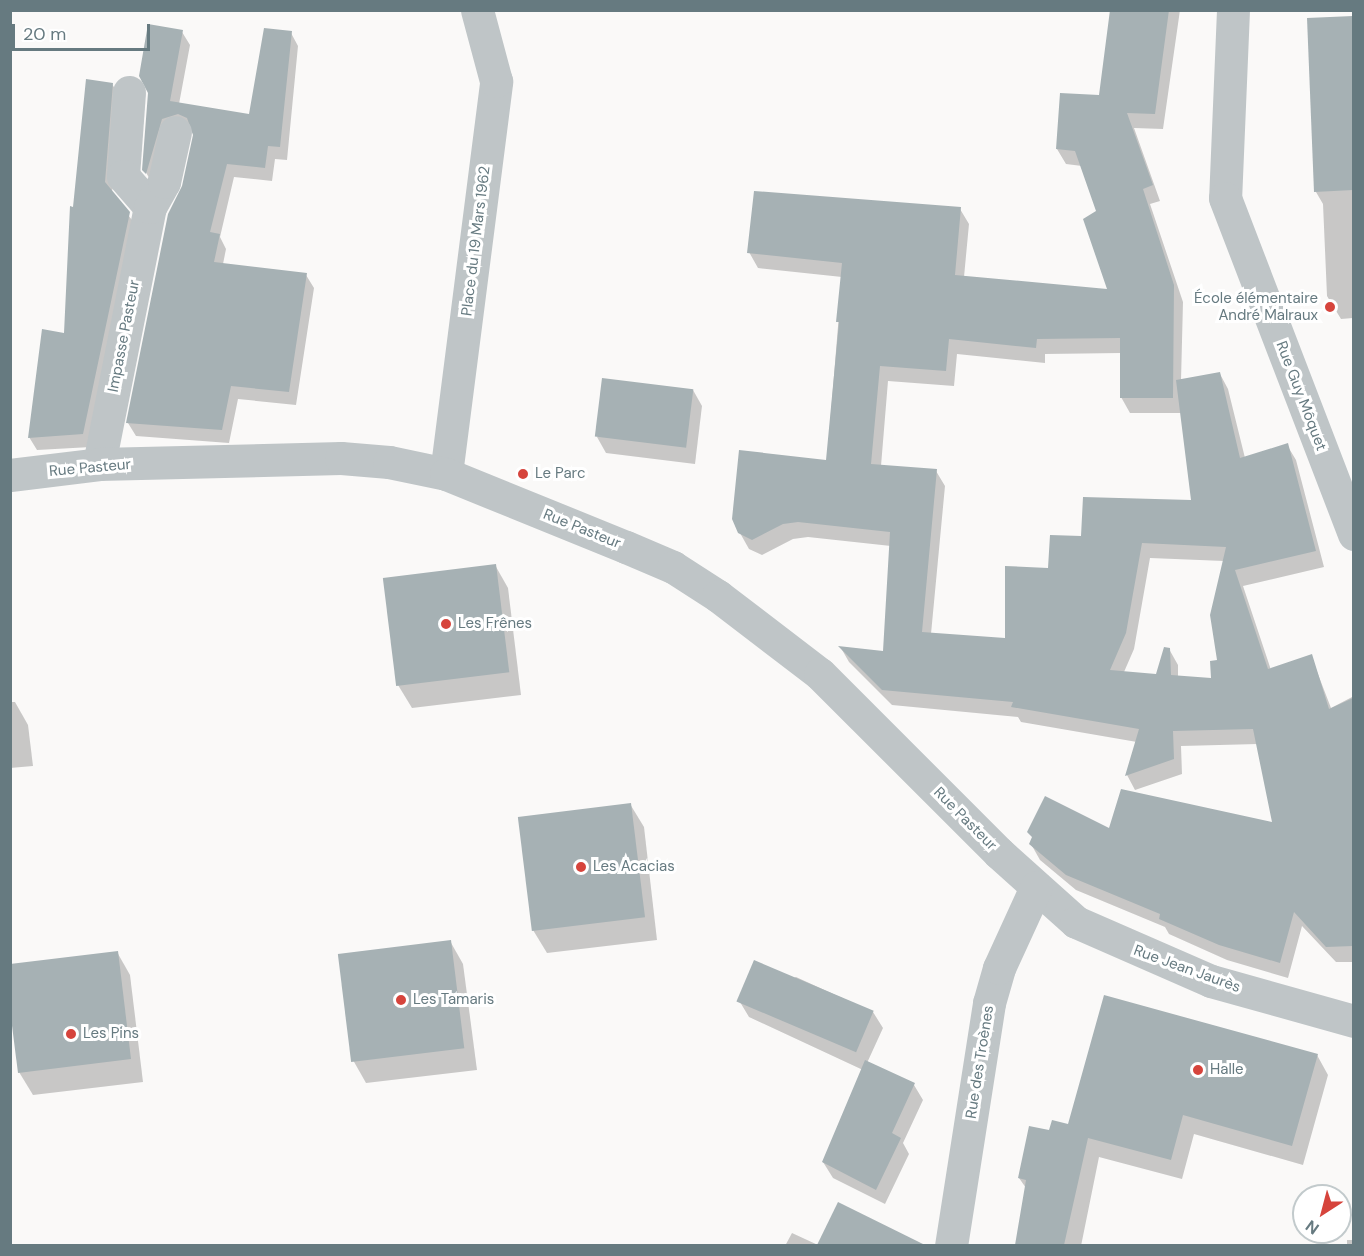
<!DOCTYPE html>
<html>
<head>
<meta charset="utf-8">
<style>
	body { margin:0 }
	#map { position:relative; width:1364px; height:1256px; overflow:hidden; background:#faf9f8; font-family:"DM Sans",sans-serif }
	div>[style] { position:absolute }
	.shadow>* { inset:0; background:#0003; transform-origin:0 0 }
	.building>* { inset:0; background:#a6b1b4; transform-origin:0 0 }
	.minor>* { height:33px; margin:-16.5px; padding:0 16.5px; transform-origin:16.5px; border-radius:16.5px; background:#bfc5c7 }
	.dots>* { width:16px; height:16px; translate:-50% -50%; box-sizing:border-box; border:3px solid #fff; border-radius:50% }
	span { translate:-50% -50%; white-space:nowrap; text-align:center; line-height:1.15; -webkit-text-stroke:6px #fff; paint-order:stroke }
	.street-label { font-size:15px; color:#667a80 }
	.poi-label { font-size:15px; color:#667a80 }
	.right { translate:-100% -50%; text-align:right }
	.left { translate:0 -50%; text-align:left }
	.frame { position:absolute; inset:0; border:12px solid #667a80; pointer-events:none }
	.north { position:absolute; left:1292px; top:1184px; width:60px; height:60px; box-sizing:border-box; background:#fff; border:2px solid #c2cacc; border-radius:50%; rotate:216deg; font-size:16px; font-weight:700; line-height:24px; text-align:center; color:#667a80 }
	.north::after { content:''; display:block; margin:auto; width:21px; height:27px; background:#d6443c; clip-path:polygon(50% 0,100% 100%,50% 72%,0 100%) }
	.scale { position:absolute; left:12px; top:24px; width:138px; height:27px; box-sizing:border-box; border:3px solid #667a80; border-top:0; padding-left:8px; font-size:18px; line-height:21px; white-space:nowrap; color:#667a80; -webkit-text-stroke:4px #fff; paint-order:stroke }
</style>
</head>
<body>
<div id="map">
	<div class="shadow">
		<i style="clip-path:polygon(evenodd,1111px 10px,1180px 10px,1163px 129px,1134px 128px,1160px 201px,1150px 204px,1183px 302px,1181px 381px,1220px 374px,1228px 389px,1245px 458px,1287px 445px,1296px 460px,1324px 567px,1243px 586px,1271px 670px,1311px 656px,1331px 708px,1354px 696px,1354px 962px,1336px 962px,1302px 926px,1288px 978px,1227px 960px,1169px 934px,1165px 927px,1076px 890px,1040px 860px,1031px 844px,1110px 831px,1274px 824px,1258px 744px,1181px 746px,1182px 774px,1135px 790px,1127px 775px,1137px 742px,1021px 722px,1018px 717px,892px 705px,849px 662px,841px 648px,884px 653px,891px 546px,808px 537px,793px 539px,762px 555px,749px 549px,740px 533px,827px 461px,842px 277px,758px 268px,749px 252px,960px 209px,969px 224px,964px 277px,1109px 291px,1098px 212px,1082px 166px,1066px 164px,1057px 149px,1100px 97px,1111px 10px,1122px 353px,1121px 397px,1130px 413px,1182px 413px,1192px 502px,1082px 538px,1049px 570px,1007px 640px,931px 634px,945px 486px,936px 471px,881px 466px,888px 381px,954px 386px,957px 354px,1045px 363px,1045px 354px,1122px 353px,1111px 10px,1150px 558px,1224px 561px,1219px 662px,1212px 680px,1178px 677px,1178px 665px,1169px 649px,1157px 675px,1124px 672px,1134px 649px,1150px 558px)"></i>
		<i style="clip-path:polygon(1354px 17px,1354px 335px,1353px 318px,1341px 319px,1327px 296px,1323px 204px,1316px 192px,1308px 19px)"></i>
		<i style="clip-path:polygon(182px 32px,190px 45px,179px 104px,250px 116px,291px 33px,298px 46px,287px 160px,275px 159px,272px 181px,234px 177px,220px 237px,226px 249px,223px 264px,306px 275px,314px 288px,296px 405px,238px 399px,229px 443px,136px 436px,128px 423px,195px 135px,187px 127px,152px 183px,144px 169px)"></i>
		<i style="clip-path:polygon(112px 84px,120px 97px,112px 193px,137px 227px,91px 447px,37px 450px,29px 437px,65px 335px,75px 208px)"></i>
		<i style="clip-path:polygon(693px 390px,702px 406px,695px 464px,606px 453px,597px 437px)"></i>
		<i style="clip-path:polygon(495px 565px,508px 588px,521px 695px,412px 708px,398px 685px)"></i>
		<i style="clip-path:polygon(10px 702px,15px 702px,28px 725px,33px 766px,10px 768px)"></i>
		<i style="clip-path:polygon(630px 804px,644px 827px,657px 940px,547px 953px,533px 930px)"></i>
		<i style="clip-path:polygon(450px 941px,463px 964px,477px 1070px,366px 1083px,353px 1060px)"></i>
		<i style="clip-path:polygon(117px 952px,130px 975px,143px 1082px,33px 1095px,19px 1072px)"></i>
		<i style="clip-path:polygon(796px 977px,873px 1012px,883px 1028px,867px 1063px,914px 1085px,923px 1100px,903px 1143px,909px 1154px,885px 1204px,833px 1178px,823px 1162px,863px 1070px,749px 1017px,740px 1002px)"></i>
		<i style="clip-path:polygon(1317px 1055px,1328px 1075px,1303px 1165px,1194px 1134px,1182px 1179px,1099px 1157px,1081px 1246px,1016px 1246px,1026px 1188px,1019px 1178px,1051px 1132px)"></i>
		<i style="clip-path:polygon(838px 1204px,891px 1230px,900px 1246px,785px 1246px,792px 1233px,818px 1245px)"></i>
		<i style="left:1347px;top:1240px;width:7px;height:6px"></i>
	</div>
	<div class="building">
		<i style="clip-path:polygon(evenodd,1110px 10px,1169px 10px,1155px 114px,1127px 113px,1153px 185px,1143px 189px,1174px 285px,1173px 398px,1120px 398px,1120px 338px,1037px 339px,1036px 348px,949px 339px,946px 371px,880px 366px,871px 464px,937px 469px,922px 632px,1005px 638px,1005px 566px,1048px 568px,1050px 535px,1081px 536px,1083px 497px,1191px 500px,1176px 380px,1220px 372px,1240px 458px,1288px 443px,1316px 551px,1235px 570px,1268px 669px,1312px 654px,1329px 709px,1353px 698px,1353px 946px,1326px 947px,1294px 912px,1280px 963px,1219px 945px,1159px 919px,1160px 914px,1066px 875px,1029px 844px,1032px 837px,1027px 832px,1045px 796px,1109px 828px,1121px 789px,1272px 822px,1253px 729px,1173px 731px,1174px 759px,1125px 776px,1139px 729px,1011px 707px,1013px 702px,882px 690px,838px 646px,883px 651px,890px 532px,798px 522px,783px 524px,752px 540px,738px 533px,732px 519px,739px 450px,826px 460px,839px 322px,836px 322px,842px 263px,747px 253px,754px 191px,961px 207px,955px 275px,1107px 289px,1083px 219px,1096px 211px,1075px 151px,1056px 149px,1060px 93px,1099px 95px,1110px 10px,1142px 543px,1226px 547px,1210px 615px,1217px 660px,1210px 661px,1211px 678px,1171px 675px,1170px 648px,1164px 647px,1156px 674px,1110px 670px,1126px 633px,1142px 543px)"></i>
		<i style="clip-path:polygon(1353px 16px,1353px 190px,1314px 192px,1307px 18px)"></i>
		<i style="clip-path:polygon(148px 24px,183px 30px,170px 101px,249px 114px,264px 28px,292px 31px,280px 147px,268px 146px,265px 168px,227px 164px,210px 232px,220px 234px,214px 262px,307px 273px,289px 392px,231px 386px,222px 430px,126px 423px,168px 214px,182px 186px,193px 135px,187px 118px,178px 114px,162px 119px,146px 174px,142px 170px,148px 93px,139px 76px)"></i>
		<i style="clip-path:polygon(86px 79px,113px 83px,105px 182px,130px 212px,83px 434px,28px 438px,42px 329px,64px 333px,70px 206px,73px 207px)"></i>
		<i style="left:602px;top:378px;width:92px;height:59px;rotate:7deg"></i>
		<i style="left:496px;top:564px;width:109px;height:114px;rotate:83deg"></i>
		<i style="left:631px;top:803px;width:115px;height:114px;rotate:83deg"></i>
		<i style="left:451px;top:940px;width:109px;height:114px;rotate:83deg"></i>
		<i style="clip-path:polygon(118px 951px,131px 1059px,18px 1073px,10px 1010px,10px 964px)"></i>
		<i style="left:754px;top:960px;width:130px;height:45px;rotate:23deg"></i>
		<i style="clip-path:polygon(1104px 995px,1318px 1054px,1292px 1146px,1183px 1115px,1171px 1160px,1088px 1138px,1064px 1245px,1015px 1245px,1026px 1180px,1018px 1178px,1029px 1126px,1049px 1130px,1052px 1120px,1068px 1124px)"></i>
		<i style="clip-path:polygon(865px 1060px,915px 1083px,892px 1133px,901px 1138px,876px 1190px,822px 1162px)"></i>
		<i style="clip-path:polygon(838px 1202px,925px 1245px,817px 1245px)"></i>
	</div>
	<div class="minor">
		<i style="left:1233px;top:10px;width:188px;rotate:92.4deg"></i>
		<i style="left:1225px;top:198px;width:360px;rotate:69deg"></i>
		<i style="left:129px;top:92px;width:84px;rotate:94.1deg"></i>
		<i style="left:123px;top:176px;width:41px;rotate:48.9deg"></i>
		<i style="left:99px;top:464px;width:262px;rotate:-78.8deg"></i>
		<i style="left:150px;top:207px;width:29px;rotate:-61deg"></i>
		<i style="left:164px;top:182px;width:51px;rotate:-77.6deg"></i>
		<i style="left:446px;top:474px;width:396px;rotate:-82.7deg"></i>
		<i style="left:496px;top:81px;width:73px;rotate:-105deg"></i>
		<i style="left:10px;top:475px;width:90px;rotate:-7deg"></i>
		<i style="left:99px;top:464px;width:242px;rotate:-1.4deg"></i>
		<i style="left:341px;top:458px;width:48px;rotate:4.8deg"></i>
		<i style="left:389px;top:462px;width:58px;rotate:11.9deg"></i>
		<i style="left:446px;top:474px;width:194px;rotate:22.1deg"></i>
		<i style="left:626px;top:547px;width:51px;rotate:23.1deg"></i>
		<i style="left:673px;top:567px;width:54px;rotate:32.8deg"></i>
		<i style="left:718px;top:596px;width:128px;rotate:37.4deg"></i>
		<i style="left:820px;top:674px;width:253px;rotate:45deg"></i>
		<i style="left:999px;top:853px;width:103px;rotate:41.9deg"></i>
		<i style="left:1076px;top:922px;width:147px;rotate:23.6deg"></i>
		<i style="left:1211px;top:981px;width:148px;rotate:15.6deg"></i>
		<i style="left:951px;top:1246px;width:246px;rotate:-81.1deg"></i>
		<i style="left:989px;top:1003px;width:36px;rotate:-74deg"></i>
		<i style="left:999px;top:968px;width:89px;rotate:-65.4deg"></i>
	</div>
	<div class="dots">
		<i style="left:1330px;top:307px;background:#d6443c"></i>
		<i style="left:523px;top:474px;background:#d6443c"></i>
		<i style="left:446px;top:624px;background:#d6443c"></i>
		<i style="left:581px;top:867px;background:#d6443c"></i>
		<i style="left:401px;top:1000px;background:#d6443c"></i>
		<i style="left:71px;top:1034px;background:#d6443c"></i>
		<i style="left:1198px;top:1070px;background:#d6443c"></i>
	</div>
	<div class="street-label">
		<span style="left:476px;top:241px;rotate:-83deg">Place du 19 Mars 1962</span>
		<span style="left:124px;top:336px;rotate:-79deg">Impasse Pasteur</span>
		<span style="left:1301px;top:396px;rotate:69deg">Rue Guy Môquet</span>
		<span style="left:90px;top:468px;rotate:-5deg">Rue Pasteur</span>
		<span style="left:582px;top:529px;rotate:22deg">Rue Pasteur</span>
		<span style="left:965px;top:819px;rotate:45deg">Rue Pasteur</span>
		<span style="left:1187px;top:969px;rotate:20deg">Rue Jean Jaurès</span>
		<span style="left:980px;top:1062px;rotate:-81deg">Rue des Troènes</span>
	</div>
	<div class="poi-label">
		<span class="right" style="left:1318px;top:307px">École élémentaire<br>André Malraux</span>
		<span class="left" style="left:535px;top:474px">Le Parc</span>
		<span class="left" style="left:458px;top:624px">Les Frênes</span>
		<span class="left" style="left:593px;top:867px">Les Acacias</span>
		<span class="left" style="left:413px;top:1000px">Les Tamaris</span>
		<span class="left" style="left:83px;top:1034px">Les Pins</span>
		<span class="left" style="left:1210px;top:1070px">Halle</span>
	</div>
	<div class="frame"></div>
	<div class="north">N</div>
	<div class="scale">20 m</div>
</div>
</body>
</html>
